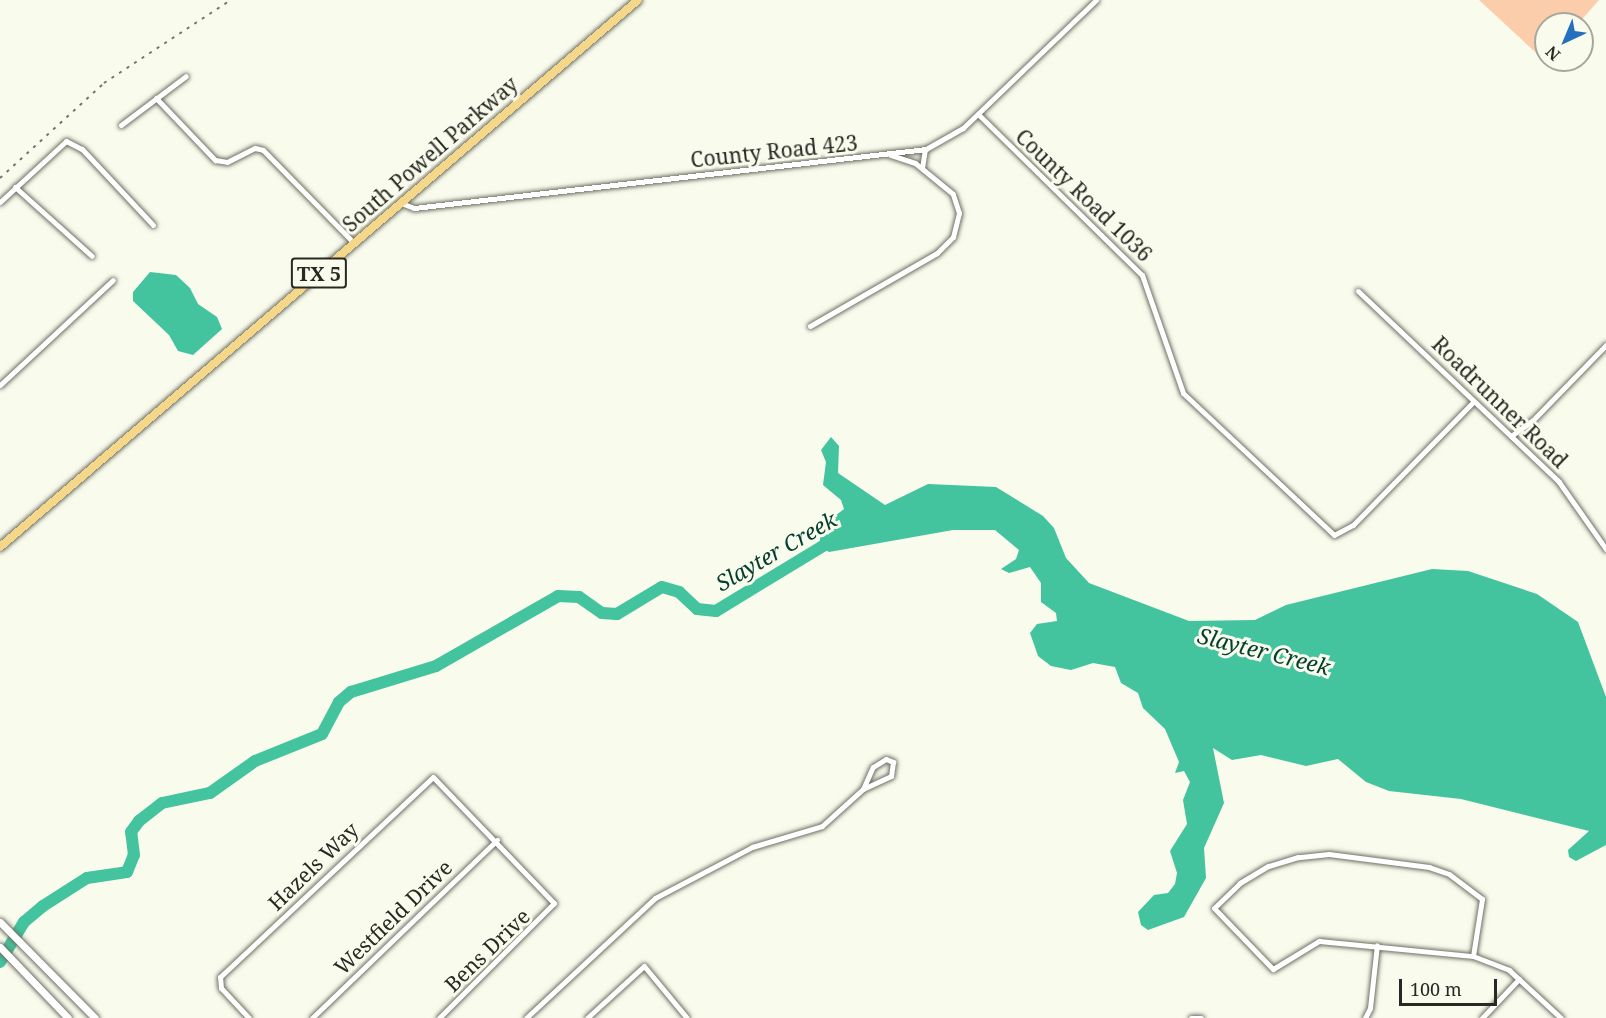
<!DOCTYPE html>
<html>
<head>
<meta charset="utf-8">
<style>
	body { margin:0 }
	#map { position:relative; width:1606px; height:1018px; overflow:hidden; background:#f9fbed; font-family:"Noto Serif",serif }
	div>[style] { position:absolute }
	.green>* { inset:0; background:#fbcdab }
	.water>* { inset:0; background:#43c39e }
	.river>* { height:12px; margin:-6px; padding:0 6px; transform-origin:6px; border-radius:6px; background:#43c39e }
	.roads { filter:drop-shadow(0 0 2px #6e7063) drop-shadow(0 0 2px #6e7063) }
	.street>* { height:5px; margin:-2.5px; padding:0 2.5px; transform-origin:2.5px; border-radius:2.5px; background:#fff }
	.secondary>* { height:7px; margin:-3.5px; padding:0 3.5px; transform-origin:3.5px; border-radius:3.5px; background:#fff }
	.primary>* { height:8px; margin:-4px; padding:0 4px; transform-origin:4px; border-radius:4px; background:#f5d789 }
	.rail>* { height:2px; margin-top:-1px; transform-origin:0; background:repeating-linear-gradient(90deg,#707169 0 3px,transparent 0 9px) }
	span { translate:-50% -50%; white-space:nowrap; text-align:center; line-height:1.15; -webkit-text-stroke:6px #f9fbed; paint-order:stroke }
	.shield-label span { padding:2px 4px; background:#f9fbed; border:2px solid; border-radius:4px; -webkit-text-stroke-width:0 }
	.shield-label { font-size:20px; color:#292924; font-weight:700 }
	.street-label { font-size:21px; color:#292924 }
	.water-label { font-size:22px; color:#043e2f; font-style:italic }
	.north { position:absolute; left:1534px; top:12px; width:60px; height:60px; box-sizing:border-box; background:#f9fbed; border:2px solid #a6a79d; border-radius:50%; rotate:224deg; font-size:16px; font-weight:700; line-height:24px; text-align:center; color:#292924 }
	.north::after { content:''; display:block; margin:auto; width:21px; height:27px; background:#266fbf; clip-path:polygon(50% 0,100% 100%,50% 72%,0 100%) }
	.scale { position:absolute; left:1399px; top:979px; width:98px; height:27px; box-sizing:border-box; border:3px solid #292924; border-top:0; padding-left:8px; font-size:18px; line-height:21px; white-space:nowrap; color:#292924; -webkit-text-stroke:4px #f9fbed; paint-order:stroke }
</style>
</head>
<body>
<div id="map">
	<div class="green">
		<i style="clip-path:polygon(1479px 0,1599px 0,1578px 24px,1546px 24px,1546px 62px)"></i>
	</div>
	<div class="water">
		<i style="clip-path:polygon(150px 272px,176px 275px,190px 288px,198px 304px,217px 317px,222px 329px,193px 355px,178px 351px,169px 335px,133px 301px,133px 292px)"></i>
		<i style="clip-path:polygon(831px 437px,839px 446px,838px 473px,885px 505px,928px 484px,996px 487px,1043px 516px,1054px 528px,1066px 558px,1089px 583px,1189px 621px,1255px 620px,1286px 605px,1432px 569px,1468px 571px,1537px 594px,1578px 622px,1606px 697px,1606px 845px,1576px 861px,1569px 857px,1568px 850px,1589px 831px,1461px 799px,1389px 791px,1366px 782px,1338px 759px,1306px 766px,1261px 755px,1232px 760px,1213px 748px,1224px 803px,1204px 848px,1206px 878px,1184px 917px,1148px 930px,1141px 925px,1138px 912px,1154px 895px,1168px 893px,1175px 884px,1177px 873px,1170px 851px,1187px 824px,1183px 800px,1190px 782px,1184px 771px,1175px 773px,1179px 762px,1165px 729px,1143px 708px,1138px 693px,1121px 683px,1115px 667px,1093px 663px,1071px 670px,1051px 666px,1038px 656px,1030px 633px,1037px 624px,1057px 621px,1056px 613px,1041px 602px,1041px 583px,1030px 567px,1009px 573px,1001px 569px,1016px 559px,1019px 550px,995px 530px,953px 530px,829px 552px,819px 546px,822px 526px,844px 509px,841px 500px,823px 485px,826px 462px,821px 450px)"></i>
	</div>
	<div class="river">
		<i style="left:0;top:962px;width:47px;rotate:-59deg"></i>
		<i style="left:24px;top:922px;width:25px;rotate:-40deg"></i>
		<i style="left:43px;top:906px;width:52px;rotate:-32.5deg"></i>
		<i style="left:87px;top:878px;width:40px;rotate:-8.5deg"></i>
		<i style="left:127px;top:872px;width:18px;rotate:-68deg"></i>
		<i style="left:134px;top:855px;width:23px;rotate:-97deg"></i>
		<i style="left:131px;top:832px;width:14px;rotate:-54deg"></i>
		<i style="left:139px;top:821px;width:29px;rotate:-38deg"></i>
		<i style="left:162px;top:803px;width:49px;rotate:-11.8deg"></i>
		<i style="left:210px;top:793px;width:55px;rotate:-35.4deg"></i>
		<i style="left:255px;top:761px;width:72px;rotate:-21.9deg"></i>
		<i style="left:322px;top:734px;width:36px;rotate:-62deg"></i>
		<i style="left:339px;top:702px;width:16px;rotate:-40deg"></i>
		<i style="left:351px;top:692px;width:89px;rotate:-17deg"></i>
		<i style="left:436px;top:666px;width:141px;rotate:-29.8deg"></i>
		<i style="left:558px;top:596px;width:21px;rotate:3deg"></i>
		<i style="left:579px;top:597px;width:28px;rotate:35deg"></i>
		<i style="left:602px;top:613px;width:15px;rotate:4deg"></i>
		<i style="left:617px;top:614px;width:52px;rotate:-31deg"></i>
		<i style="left:662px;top:587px;width:18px;rotate:16deg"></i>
		<i style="left:679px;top:592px;width:25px;rotate:43deg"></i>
		<i style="left:697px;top:609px;width:19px;rotate:6deg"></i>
		<i style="left:716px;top:611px;width:137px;rotate:-31.3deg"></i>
	</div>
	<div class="roads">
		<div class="street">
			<i style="left:156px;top:98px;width:86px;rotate:46.4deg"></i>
			<i style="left:215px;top:160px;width:12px;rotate:9deg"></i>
			<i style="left:227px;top:162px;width:31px;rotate:-27deg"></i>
			<i style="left:255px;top:148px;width:8px;rotate:14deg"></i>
			<i style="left:263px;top:150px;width:130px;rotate:45.6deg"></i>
			<i style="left:978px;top:114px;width:230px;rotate:44.5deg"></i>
			<i style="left:1142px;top:275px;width:125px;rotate:70.8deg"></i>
			<i style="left:1183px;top:393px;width:207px;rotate:43.2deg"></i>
			<i style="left:1334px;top:535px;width:21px;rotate:-28deg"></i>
			<i style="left:1353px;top:525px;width:172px;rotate:-45.7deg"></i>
			<i style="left:121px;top:125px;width:81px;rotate:-37deg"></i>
			<i style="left:922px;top:168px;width:19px;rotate:-81deg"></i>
			<i style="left:15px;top:187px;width:103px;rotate:41.9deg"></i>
			<i style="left:0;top:202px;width:90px;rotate:-42.7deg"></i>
			<i style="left:66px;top:141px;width:18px;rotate:27deg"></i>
			<i style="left:82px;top:149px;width:104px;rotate:46.9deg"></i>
			<i style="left:401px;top:203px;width:14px;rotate:21deg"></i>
			<i style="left:414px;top:208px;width:515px;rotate:-6.57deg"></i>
			<i style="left:926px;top:149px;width:43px;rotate:-29.6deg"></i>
			<i style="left:963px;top:128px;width:185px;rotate:-43.9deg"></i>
			<i style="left:1358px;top:291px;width:277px;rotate:43.5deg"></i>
			<i style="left:1559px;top:482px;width:82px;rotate:55deg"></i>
			<i style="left:810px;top:326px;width:146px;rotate:-29.9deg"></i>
			<i style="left:937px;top:253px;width:23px;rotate:-45deg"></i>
			<i style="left:953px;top:237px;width:25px;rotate:-76deg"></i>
			<i style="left:959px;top:213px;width:20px;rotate:-108deg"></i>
			<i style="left:953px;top:194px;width:49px;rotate:-140.8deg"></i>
			<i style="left:915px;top:163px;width:26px;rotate:-162deg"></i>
			<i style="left:0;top:385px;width:154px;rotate:-42.9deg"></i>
			<i style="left:1511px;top:436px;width:27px;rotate:-36deg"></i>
			<i style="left:1533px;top:420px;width:105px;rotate:-45.8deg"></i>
			<i style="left:1473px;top:956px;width:58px;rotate:-81deg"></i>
			<i style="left:1482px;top:899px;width:41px;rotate:-142.9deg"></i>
			<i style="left:1449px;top:874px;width:21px;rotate:-161deg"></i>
			<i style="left:1429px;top:867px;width:101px;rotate:-172.6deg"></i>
			<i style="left:1329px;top:854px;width:31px;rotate:174deg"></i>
			<i style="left:1298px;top:857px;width:31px;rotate:163deg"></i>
			<i style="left:1268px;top:866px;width:33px;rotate:149deg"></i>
			<i style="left:1240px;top:883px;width:36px;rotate:136deg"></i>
			<i style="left:1214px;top:908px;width:85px;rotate:46deg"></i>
			<i style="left:1273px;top:969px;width:54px;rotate:-31.3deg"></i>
			<i style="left:1319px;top:941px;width:155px;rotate:5.6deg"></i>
			<i style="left:1473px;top:956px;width:39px;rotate:21deg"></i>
			<i style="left:1509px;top:970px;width:71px;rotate:42.7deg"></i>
			<i style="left:249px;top:1018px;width:41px;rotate:-133deg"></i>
			<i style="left:221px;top:988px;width:11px;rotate:-95deg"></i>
			<i style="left:220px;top:977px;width:292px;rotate:-43.2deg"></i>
			<i style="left:433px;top:777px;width:175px;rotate:46.2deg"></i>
			<i style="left:554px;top:903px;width:163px;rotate:135deg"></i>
			<i style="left:312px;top:1018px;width:257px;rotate:-43.9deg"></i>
			<i style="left:526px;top:1018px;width:176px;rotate:-42.9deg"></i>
			<i style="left:655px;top:898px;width:110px;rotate:-27.7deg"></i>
			<i style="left:752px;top:847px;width:73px;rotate:-16.7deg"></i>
			<i style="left:822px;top:826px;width:55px;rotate:-42.1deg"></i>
			<i style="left:863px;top:789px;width:24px;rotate:-66deg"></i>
			<i style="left:873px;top:767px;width:15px;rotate:-32deg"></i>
			<i style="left:886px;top:759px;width:8px;rotate:23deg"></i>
			<i style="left:893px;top:762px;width:14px;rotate:98deg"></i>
			<i style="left:891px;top:776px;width:31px;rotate:155deg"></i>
			<i style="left:587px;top:1018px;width:77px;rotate:-42.4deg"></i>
			<i style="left:644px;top:966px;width:67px;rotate:50.4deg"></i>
			<i style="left:1191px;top:1018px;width:10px"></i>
			<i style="left:1365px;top:1018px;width:11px;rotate:-63deg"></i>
			<i style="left:1370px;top:1008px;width:63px;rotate:-83.7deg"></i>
			<i style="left:1482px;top:1018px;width:54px;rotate:-46.5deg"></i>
		</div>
		<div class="secondary">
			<i style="left:0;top:922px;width:135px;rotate:45.3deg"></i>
			<i style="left:0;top:947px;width:98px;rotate:46.2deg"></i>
		</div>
		<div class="primary">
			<i style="left:0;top:547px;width:840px;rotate:-40.61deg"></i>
		</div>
	</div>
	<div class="rail">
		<i style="left:0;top:178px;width:141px;rotate:-42.4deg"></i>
		<i style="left:104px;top:83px;width:152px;rotate:-33.2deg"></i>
	</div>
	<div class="shield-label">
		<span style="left:319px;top:273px">TX 5</span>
	</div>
	<div class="street-label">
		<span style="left:774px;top:151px;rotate:-6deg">County Road 423</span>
		<span style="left:430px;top:154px;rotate:-41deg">South Powell Parkway</span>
		<span style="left:1084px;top:195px;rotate:44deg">County Road 1036</span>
		<span style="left:1500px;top:402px;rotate:44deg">Roadrunner Road</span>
		<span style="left:313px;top:866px;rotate:-44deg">Hazels Way</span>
		<span style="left:393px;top:917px;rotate:-44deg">Westfield Drive</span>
		<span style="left:487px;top:950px;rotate:-44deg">Bens Drive</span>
	</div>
	<div class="water-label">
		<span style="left:776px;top:551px;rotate:-30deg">Slayter Creek</span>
		<span style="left:1264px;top:651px;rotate:14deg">Slayter Creek</span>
	</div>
	<div class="north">N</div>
	<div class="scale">100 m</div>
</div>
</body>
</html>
